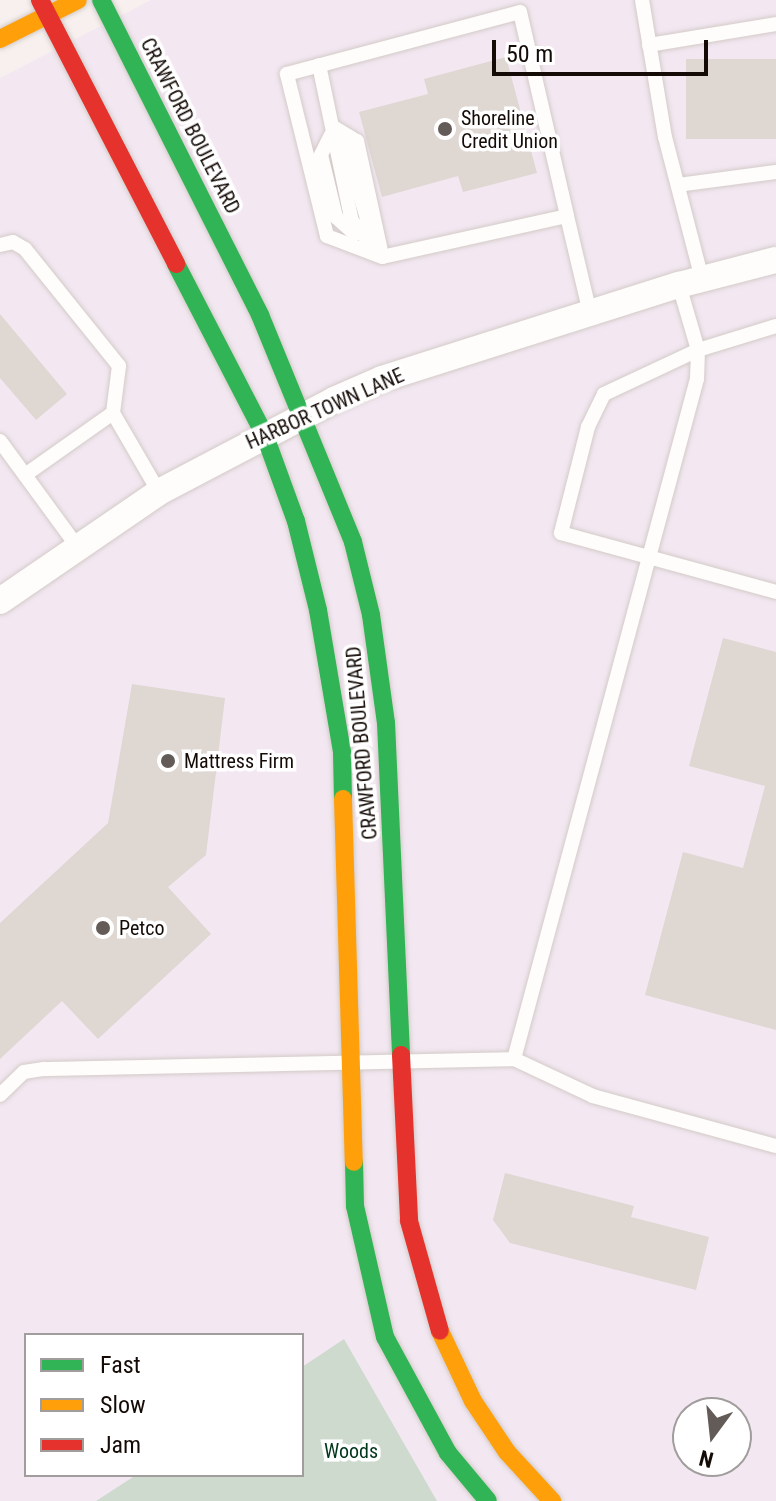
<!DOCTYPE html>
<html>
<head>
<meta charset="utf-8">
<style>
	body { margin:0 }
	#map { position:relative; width:776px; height:1501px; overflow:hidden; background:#f7f0ee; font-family:"Roboto Condensed",sans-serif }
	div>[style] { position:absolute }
	.commercial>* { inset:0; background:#f3e8f2 }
	.green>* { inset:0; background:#cfdacf }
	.building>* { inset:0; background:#ded7d2; transform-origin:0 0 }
	.roads { filter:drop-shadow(0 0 2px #d3cbc8) drop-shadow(0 0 2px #d3cbc8) }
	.lane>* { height:14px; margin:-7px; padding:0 7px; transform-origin:7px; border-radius:7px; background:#fefdfc }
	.street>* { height:26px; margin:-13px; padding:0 13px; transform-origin:13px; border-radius:13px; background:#fefdfc }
	.fast>* { height:18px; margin:-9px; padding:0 9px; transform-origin:9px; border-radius:9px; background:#30b455 }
	.slow>* { height:18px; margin:-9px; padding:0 9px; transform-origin:9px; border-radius:9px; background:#ff9f0a }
	.jam>* { height:18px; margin:-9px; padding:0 9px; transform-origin:9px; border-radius:9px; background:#e5322d }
	.dots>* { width:22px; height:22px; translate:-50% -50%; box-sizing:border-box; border:4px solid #fff; border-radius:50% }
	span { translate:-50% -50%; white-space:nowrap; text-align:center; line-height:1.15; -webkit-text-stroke:7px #fff; paint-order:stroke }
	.poi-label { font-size:20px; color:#140b07 }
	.left { translate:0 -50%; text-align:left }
	.street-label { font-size:20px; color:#140b07 }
	.park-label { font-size:20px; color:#00361a }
	.legend { position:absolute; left:24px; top:1333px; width:280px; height:144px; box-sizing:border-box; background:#fff; border:2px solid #a19d9c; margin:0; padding:10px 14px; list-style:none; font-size:24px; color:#140b07 }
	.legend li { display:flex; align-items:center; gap:16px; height:40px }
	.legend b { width:40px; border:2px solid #a19d9c }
	.north { position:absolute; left:672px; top:1397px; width:80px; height:80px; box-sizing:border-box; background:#fff; border:2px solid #a19d9c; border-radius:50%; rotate:195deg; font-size:22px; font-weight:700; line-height:32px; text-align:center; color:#140b07 }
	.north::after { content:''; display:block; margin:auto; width:28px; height:36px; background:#635b58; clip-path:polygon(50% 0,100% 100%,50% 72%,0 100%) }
	.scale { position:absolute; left:492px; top:40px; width:216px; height:36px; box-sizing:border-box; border:4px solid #140b07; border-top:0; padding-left:10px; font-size:24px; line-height:28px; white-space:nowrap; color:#140b07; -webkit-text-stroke:6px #fff; paint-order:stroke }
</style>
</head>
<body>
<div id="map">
	<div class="commercial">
		<i style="clip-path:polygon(evenodd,151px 0,776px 0,776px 1501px,0 1501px,0 78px,151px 0,26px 1335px,302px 1335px,302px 1475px,26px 1475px,26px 1335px,151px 0,688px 1413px,736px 1413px,736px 1461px,688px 1461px,688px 1413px)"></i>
	</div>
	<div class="green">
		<i style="clip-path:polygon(344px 1339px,437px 1501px,96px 1501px,136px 1475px,302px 1475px,302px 1367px)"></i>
	</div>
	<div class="building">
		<i style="clip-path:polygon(506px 57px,537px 173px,463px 192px,458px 176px,382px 197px,359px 112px,428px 94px,424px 79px)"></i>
		<i style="left:776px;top:59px;width:80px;height:90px;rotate:90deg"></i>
		<i style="clip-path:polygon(0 314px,67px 394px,36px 420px,0 378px)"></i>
		<i style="clip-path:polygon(723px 638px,776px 652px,776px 1030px,645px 995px,683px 852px,743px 868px,765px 786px,689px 766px)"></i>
		<i style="clip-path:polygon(132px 684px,225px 698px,206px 855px,168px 887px,211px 934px,98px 1039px,62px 1001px,0 1059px,0 923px,108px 823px)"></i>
		<i style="clip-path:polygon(505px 1173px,634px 1206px,631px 1217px,709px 1237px,696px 1290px,510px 1243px,493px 1220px)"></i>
	</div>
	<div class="roads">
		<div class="lane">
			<i style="left:642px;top:0;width:139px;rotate:80.5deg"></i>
			<i style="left:665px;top:137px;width:147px;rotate:75.4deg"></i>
			<i style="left:649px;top:45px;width:129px;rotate:-9.4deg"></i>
			<i style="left:319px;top:65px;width:159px;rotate:78.1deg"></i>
			<i style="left:352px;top:221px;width:44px;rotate:50.5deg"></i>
			<i style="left:335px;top:128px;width:26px;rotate:31deg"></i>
			<i style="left:357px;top:141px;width:118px;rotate:77.7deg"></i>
			<i style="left:337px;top:132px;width:14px;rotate:54deg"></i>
			<i style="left:345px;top:143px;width:97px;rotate:73.8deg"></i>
			<i style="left:331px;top:135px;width:22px;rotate:117deg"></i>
			<i style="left:321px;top:155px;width:64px;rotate:76.4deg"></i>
			<i style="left:336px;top:217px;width:25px;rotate:42deg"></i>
			<i style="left:678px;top:185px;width:99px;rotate:-7.6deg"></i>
			<i style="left:567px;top:216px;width:189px;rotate:167.5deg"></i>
			<i style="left:382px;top:257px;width:59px;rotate:-159.1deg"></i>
			<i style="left:327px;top:236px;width:167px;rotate:-103.9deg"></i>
			<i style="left:287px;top:74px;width:241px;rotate:-14.9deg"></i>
			<i style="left:520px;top:12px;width:209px;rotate:77deg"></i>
			<i style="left:567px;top:216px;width:100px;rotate:76.7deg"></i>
			<i style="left:0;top:245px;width:13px;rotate:-13deg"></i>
			<i style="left:13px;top:242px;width:14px;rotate:30deg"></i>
			<i style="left:25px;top:249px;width:150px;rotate:51.2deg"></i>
			<i style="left:119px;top:366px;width:47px;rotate:97.3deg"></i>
			<i style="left:113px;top:413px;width:91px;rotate:59.8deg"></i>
			<i style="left:776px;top:326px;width:82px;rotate:162.9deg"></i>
			<i style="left:698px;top:350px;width:104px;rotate:154.9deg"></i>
			<i style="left:604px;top:394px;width:37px;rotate:116deg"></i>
			<i style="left:588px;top:427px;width:109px;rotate:104.3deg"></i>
			<i style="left:561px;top:533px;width:223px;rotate:15.3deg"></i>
			<i style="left:0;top:441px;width:129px;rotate:53.8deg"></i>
			<i style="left:25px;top:475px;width:108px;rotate:-35.2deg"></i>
			<i style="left:514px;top:1059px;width:704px;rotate:-74.94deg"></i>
			<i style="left:697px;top:379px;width:29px;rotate:-88deg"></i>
			<i style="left:698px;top:350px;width:68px;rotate:-106.3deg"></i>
			<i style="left:0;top:1095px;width:33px;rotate:-44deg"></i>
			<i style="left:24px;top:1072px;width:20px;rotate:-9deg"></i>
			<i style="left:44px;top:1069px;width:470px;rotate:-1.2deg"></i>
			<i style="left:514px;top:1059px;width:87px;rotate:25.1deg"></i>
			<i style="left:593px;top:1096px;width:190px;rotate:15.3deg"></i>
		</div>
		<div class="street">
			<i style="left:0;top:601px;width:193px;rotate:-34.4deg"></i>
			<i style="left:159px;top:492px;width:198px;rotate:-27.7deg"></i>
			<i style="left:334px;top:400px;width:52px;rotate:-23.6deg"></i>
			<i style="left:382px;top:379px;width:312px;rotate:-17.6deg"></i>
			<i style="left:679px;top:285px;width:100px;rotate:-14.5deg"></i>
		</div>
		<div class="fast">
			<i style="left:101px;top:0;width:353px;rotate:63.2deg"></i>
			<i style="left:260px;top:315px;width:245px;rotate:67.7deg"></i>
			<i style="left:353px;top:542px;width:75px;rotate:76.1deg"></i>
			<i style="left:371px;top:615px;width:109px;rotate:82.1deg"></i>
			<i style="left:386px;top:723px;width:332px;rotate:87.4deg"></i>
			<i style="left:176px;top:264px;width:194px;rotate:62.6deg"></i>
			<i style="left:265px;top:436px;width:90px;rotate:70deg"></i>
			<i style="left:296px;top:521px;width:92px;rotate:76.1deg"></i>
			<i style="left:318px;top:610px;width:144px;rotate:80.4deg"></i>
			<i style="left:342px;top:752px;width:47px;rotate:88.8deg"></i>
			<i style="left:354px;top:1162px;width:44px;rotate:88.7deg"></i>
			<i style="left:355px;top:1206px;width:134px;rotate:77.1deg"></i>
			<i style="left:385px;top:1337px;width:132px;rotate:61.5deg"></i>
			<i style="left:448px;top:1453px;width:62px;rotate:50.2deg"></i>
		</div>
		<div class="slow">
			<i style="left:0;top:39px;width:87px;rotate:-26.6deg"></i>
			<i style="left:343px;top:799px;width:363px;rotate:88.3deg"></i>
			<i style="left:440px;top:1331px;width:77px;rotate:64.8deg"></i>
			<i style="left:473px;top:1401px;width:61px;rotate:56.3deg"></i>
			<i style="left:507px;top:1452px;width:67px;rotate:47.4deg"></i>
		</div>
		<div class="jam">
			<i style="left:40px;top:0;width:297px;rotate:62.7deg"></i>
			<i style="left:401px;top:1055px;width:166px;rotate:87.2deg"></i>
			<i style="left:409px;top:1221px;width:114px;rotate:74.3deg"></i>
		</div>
	</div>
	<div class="dots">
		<i style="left:445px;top:129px;background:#635b58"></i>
		<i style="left:168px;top:761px;background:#635b58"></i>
		<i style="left:103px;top:928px;background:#635b58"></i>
	</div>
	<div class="poi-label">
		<span class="left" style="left:461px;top:130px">Shoreline<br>Credit Union</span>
		<span class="left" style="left:184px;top:761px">Mattress Firm</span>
		<span class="left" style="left:119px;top:928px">Petco</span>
	</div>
	<div class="street-label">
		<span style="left:190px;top:126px;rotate:63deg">CRAWFORD BOULEVARD</span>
		<span style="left:325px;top:409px;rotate:-24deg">HARBOR TOWN LANE</span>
		<span style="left:362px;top:743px;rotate:-95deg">CRAWFORD BOULEVARD</span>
	</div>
	<div class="park-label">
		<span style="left:351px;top:1451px">Woods</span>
	</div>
	<ul class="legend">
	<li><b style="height:10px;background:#30b455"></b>Fast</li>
	<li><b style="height:10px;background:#ff9f0a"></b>Slow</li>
	<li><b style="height:10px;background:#e5322d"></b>Jam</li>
	</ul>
	<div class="north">N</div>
	<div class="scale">50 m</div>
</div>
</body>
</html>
